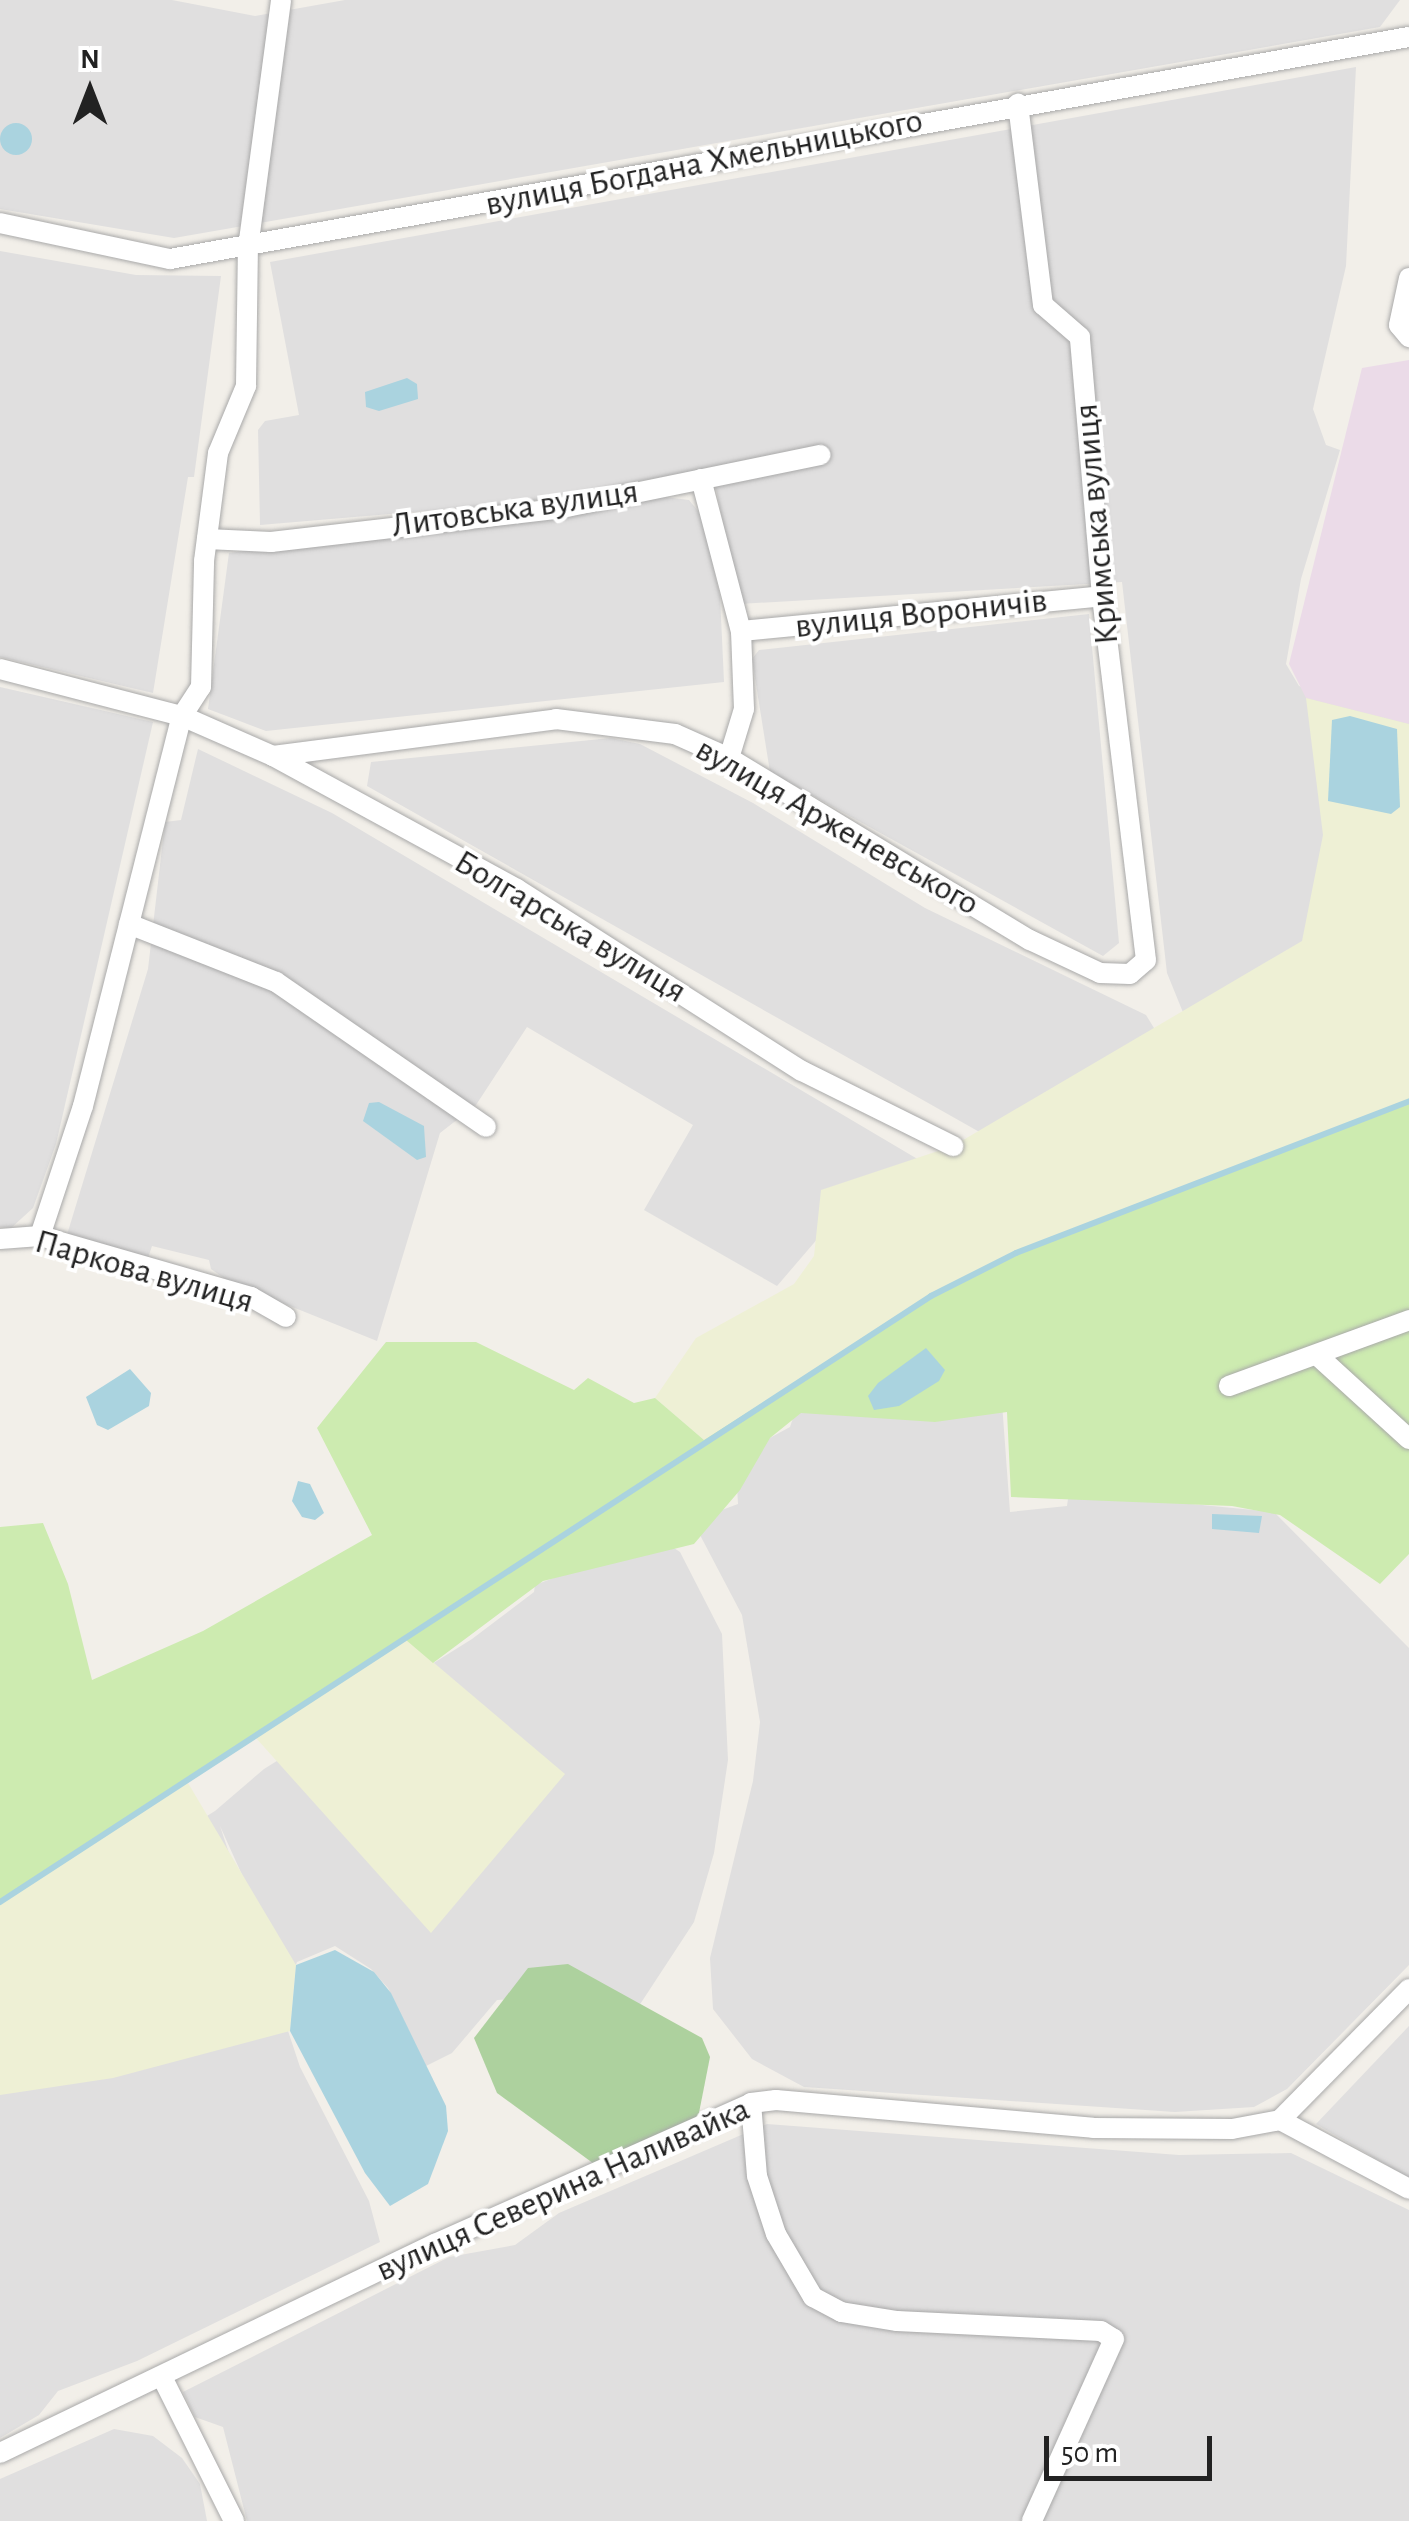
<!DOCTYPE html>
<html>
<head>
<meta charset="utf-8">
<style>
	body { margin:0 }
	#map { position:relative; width:1409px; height:2521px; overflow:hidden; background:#f2efe9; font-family:"Alegreya Sans",sans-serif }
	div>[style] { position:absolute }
	.residential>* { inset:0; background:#e0dfdf }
	.industrial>* { inset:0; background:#ebdbe8 }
	.farmland>* { inset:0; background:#eef0d5 }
	.grass>* { inset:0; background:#cdebb0 }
	.forest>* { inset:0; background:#add19e }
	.water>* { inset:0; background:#aad3df }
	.round { border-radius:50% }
	.stream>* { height:6px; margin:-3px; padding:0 3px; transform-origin:3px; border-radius:3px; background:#aad3df }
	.roads { filter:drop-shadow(0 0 2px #a9a9a9) drop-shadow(0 0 2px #a9a9a9) }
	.minor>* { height:20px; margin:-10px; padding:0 10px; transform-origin:10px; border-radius:10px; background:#fff }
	span { translate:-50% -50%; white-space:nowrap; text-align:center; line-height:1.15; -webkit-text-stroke:8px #fff; paint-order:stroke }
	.street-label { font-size:35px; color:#222 }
	.north { position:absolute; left:40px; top:40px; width:100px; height:100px; -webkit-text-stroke:8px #fff; paint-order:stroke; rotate:0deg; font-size:28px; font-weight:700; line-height:40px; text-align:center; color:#222 }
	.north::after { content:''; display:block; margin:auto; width:35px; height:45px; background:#222; clip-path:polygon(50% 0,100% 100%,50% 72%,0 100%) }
	.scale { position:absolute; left:1044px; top:2436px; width:168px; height:45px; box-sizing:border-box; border:5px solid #222; border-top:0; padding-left:12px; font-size:30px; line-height:35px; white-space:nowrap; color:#222; -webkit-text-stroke:8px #fff; paint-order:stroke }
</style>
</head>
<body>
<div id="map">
	<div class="residential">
		<i style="clip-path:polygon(0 0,172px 0,255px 16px,345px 0,1400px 0,1380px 27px,174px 238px,0 209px)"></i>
		<i style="clip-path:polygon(1356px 67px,1346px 266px,1313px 409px,1326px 445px,1340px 450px,1301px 579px,1286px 664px,1299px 686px,1409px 719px,1409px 887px,1191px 1032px,1167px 973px,1122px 582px,739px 604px,712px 468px,520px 503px,260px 525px,258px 430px,265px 421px,299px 415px,270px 262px)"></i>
		<i style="clip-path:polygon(0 251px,136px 275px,221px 276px,194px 477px,188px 477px,153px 693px,0 657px)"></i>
		<i style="clip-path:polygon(665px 497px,689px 500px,702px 516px,720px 596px,724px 682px,266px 731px,208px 709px,229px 553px)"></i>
		<i style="clip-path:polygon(1089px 614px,1119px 943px,1103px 956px,770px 772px,752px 659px,759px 650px)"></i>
		<i style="clip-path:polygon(0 687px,153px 722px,56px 1144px,33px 1208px,11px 1228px,0 1227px)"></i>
		<i style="clip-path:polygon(611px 738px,640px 744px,753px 803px,925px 908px,1146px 1015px,1162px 1041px,983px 1134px,367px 786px,371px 762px)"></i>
		<i style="clip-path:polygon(198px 749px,332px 813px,931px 1167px,819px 1237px,777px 1286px,644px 1210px,693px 1125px,527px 1027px,476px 1105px,440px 1133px,377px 1341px,228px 1281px,211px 1269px,209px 1260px,152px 1246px,148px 1258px,66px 1238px,148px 969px,165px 822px,181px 820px)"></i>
		<i style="clip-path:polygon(1002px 1403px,1010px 1512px,1067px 1506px,1068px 1499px,1139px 1499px,1274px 1512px,1409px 1648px,1409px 1965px,1287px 2089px,1254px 2107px,1175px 2112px,804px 2087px,752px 2059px,713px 2009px,710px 1958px,753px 1781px,760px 1722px,742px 1615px,700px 1535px,711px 1514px,738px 1504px,737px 1485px,755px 1446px,790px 1427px,796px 1409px)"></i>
		<i style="clip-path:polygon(659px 1538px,680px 1552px,722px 1634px,728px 1760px,714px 1853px,694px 1922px,633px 2015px,530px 1998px,497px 2000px,452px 2053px,426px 2066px,388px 1988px,371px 1969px,335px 1946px,297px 1962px,291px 1977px,285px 1970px,220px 1826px,300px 2067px,369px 2201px,380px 2242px,137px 2361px,58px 2391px,39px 2415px,0 2438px,0 1944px,215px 1811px,264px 1769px,472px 1639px,534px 1592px,535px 1585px)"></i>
		<i style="clip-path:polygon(1409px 2026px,1409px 2178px,1316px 2124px)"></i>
		<i style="clip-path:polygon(767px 2124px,1179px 2155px,1291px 2153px,1409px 2210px,1409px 2521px,247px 2521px,223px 2427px,195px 2417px,183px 2392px,449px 2257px,515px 2245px,559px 2213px)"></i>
		<i style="clip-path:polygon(114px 2429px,153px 2436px,182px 2458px,200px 2484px,207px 2521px,0 2521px,0 2479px)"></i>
	</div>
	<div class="industrial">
		<i style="clip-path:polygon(1409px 360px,1409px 724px,1306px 698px,1289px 664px,1362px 368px)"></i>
	</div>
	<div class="farmland">
		<i style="clip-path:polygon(1306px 698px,1409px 724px,1409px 1101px,1016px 1253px,704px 1440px,655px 1398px,696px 1338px,794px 1284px,814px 1256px,821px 1190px,953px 1146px,1302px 941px,1323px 835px)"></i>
		<i style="clip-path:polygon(407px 1640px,565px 1774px,431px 1933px,256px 1738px)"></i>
		<i style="clip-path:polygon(188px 1783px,296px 1965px,290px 2031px,113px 2078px,0 2095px,0 1902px)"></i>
	</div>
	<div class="grass">
		<i style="clip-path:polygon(1409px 1101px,1409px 1554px,1380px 1584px,1280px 1515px,1232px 1506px,1011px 1497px,1007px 1412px,935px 1422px,801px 1413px,770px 1438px,740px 1490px,694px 1544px,543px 1581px,433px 1663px,406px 1640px,0 1902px,0 1527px,43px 1523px,68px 1584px,92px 1680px,203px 1631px,372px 1535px,317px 1428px,386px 1342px,476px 1342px,574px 1390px,588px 1378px,634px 1403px,655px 1398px,704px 1440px,931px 1296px,1016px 1253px)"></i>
	</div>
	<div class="forest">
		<i style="clip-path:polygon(568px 1964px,702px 2038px,710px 2057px,696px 2128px,601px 2169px,497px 2093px,474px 2038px,528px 1968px)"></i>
	</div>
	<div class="water">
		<i class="round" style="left:0;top:123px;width:32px;height:32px"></i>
		<i style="clip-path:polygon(407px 378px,417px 384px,418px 399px,379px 411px,366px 407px,365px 392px)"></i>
		<i style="clip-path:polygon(1350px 716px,1397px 729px,1400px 807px,1391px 814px,1328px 801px,1332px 720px)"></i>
		<i style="clip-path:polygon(379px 1102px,424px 1126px,426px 1157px,417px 1160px,363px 1121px,369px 1103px)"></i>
		<i style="clip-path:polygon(926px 1348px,945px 1370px,939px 1381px,899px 1406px,874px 1410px,868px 1396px,878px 1383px)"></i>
		<i style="clip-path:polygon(130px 1369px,151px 1393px,149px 1406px,108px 1430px,97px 1425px,86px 1397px)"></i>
		<i style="clip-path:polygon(298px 1481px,310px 1484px,324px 1513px,315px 1520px,302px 1517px,292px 1501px)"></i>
		<i style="clip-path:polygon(1212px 1514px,1262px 1516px,1259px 1533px,1212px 1529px)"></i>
		<i style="clip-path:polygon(335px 1950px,374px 1972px,391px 1993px,446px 2106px,448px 2131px,428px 2184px,390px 2206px,365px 2173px,290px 2031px,296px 1965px)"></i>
	</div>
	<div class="stream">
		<i style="left:0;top:1902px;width:1111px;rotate:-33.06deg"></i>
		<i style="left:931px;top:1296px;width:95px;rotate:-26.8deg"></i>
		<i style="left:1016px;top:1253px;width:421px;rotate:-21.1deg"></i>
	</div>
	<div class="roads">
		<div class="minor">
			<i style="left:0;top:223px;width:174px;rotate:12deg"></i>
			<i style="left:170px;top:259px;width:1259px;rotate:-10.16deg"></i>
			<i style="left:1409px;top:278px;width:48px;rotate:102deg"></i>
			<i style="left:1399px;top:325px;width:16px;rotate:50deg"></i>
			<i style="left:701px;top:479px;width:157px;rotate:75.3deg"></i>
			<i style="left:741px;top:631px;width:78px;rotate:87.8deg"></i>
			<i style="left:744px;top:709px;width:51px;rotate:107deg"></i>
			<i style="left:207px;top:539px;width:64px;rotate:2.7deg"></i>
			<i style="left:271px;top:542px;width:288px;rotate:-6.6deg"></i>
			<i style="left:557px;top:509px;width:269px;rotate:-11.6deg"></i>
			<i style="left:741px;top:631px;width:363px;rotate:-5.5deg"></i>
			<i style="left:0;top:669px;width:188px;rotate:14.5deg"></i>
			<i style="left:182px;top:716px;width:99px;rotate:23.7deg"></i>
			<i style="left:273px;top:756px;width:278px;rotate:28.6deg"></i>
			<i style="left:517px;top:889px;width:338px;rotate:32.6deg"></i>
			<i style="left:802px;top:1071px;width:169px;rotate:26.4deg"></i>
			<i style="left:273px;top:756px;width:285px;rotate:-7.4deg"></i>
			<i style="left:556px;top:719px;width:120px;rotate:7.2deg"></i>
			<i style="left:675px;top:734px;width:59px;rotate:24deg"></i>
			<i style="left:729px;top:758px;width:352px;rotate:31.2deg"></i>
			<i style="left:1030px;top:940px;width:77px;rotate:25.2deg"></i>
			<i style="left:1100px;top:973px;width:30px;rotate:2deg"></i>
			<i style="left:1130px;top:974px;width:21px;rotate:-41deg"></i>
			<i style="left:1146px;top:960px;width:367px;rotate:-96.9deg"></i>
			<i style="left:1102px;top:596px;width:260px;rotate:-94.9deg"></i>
			<i style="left:1080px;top:337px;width:49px;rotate:-139.1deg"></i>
			<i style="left:1043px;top:305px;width:203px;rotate:-97.1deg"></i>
			<i style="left:129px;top:924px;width:158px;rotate:21.5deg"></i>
			<i style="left:276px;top:982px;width:255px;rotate:34.6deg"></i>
			<i style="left:40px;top:1236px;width:137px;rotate:-71.7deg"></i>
			<i style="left:83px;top:1106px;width:402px;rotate:-75.8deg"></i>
			<i style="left:182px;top:716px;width:35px;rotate:-57deg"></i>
			<i style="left:201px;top:687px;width:126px;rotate:-88.6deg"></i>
			<i style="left:204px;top:561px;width:109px;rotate:-82.6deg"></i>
			<i style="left:218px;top:453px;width:73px;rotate:-67.3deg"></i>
			<i style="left:246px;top:386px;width:138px;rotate:-89.2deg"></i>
			<i style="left:248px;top:248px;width:250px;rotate:-82.4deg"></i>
			<i style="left:0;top:1239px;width:40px;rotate:-4.3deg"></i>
			<i style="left:40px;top:1236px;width:220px;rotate:16.1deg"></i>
			<i style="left:251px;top:1297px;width:40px;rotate:29.7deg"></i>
			<i style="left:1318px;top:1356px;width:123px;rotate:42.4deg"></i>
			<i style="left:1229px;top:1386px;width:192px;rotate:-20.1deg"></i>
			<i style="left:751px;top:2103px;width:73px;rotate:85.3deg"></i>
			<i style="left:757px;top:2176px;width:61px;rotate:71.9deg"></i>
			<i style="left:776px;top:2234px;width:73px;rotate:59.6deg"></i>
			<i style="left:813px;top:2297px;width:32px;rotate:28deg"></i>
			<i style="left:841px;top:2312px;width:57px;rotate:9.1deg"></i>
			<i style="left:897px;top:2321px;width:204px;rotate:2.8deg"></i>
			<i style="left:1101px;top:2331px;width:15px;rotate:32deg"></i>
			<i style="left:1114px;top:2339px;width:200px;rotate:114.3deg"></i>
			<i style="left:1280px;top:2120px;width:146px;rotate:28.1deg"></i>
			<i style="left:162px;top:2377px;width:161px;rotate:63.4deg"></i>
			<i style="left:0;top:2453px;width:483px;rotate:-25.7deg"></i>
			<i style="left:435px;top:2244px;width:346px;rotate:-24deg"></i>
			<i style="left:751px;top:2103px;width:25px;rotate:-7deg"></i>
			<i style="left:776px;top:2100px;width:318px;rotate:5deg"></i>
			<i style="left:1093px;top:2128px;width:139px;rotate:0.4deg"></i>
			<i style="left:1232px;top:2129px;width:49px;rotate:-10.6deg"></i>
			<i style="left:1280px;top:2120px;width:184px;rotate:-45.4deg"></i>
		</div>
	</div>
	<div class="street-label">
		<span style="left:704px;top:163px;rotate:-11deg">вулиця Богдана Хмельницького</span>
		<span style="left:515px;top:509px;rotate:-8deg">Литовська вулиця</span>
		<span style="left:1097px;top:524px;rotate:-95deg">Кримська вулиця</span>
		<span style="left:921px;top:614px;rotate:-6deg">вулиця Вороничів</span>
		<span style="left:837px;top:827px;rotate:30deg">вулиця Арженевського</span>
		<span style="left:570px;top:927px;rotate:31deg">Болгарська вулиця</span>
		<span style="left:144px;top:1272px;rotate:16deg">Паркова вулиця</span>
		<span style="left:563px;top:2190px;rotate:-24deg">вулиця Северина Наливайка</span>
	</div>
	<div class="north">N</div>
	<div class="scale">50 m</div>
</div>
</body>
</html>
